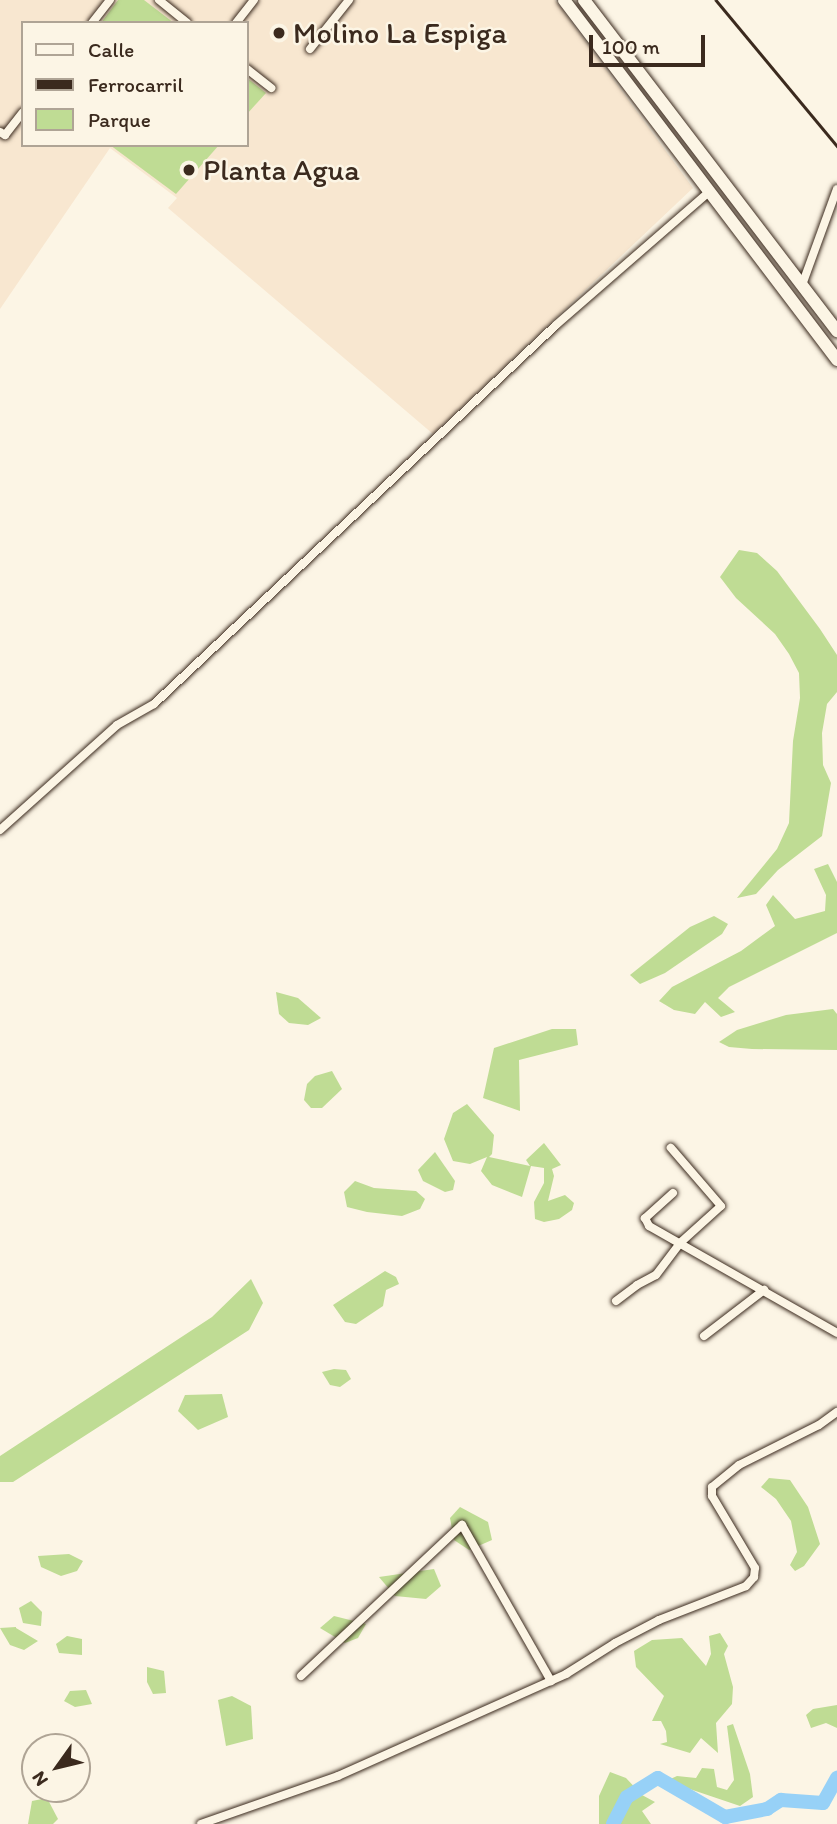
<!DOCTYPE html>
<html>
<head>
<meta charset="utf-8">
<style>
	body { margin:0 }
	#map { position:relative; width:837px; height:1824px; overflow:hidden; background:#fcf5e5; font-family:Itim,sans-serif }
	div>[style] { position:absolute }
	.built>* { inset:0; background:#f8e7d0 }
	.green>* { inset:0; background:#bfdc94 }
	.river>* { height:14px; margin:-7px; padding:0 7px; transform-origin:7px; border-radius:7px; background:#97d1f7 }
	.roads { filter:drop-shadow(0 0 2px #3b2a1e) drop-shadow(0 0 2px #3b2a1e) }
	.minor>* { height:8px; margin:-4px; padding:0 4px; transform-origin:4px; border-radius:4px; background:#fcf5e5 }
	.trunk>* { height:12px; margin:-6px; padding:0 6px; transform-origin:6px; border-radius:6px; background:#fcf5e5 }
	.rail>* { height:2.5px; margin:-1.25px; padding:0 1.25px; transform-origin:1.25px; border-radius:1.25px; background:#3b2a1e }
	.dots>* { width:19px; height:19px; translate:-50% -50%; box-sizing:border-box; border:4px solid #fcf5e5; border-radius:50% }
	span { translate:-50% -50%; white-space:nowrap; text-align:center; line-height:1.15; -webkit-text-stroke:5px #fcf5e5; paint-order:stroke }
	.poi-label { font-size:30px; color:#3b2a1e }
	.left { translate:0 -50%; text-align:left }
	.legend { position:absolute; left:21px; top:21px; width:228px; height:126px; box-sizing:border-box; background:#fcf5e5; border:2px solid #afa495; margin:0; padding:9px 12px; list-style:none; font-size:21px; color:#3b2a1e }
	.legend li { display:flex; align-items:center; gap:14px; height:35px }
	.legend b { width:35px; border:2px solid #afa495 }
	.north { position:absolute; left:21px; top:1733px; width:70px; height:70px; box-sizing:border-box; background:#fcf5e5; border:2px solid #afa495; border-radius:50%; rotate:236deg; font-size:19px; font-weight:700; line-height:28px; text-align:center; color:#3b2a1e }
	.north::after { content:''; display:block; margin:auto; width:24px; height:32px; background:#3b2a1e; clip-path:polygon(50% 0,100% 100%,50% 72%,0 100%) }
	.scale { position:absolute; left:589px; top:35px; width:116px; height:32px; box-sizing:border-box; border:4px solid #3b2a1e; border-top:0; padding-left:9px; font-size:21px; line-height:24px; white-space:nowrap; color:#3b2a1e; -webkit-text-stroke:5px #fcf5e5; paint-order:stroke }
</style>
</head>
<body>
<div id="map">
	<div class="built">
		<i style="clip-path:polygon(evenodd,0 0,555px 0,693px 188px,433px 434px,168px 208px,177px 198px,110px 148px,0 309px,0 0,23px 23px,247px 23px,247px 145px,23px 145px,23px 23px)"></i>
	</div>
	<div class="green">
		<i style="clip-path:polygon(118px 0,144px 0,174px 23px,101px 23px)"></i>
		<i style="clip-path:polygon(247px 78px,266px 93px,247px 114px)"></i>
		<i style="clip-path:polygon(110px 145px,219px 145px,176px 194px)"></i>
		<i style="clip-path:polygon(739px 550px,757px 553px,777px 571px,820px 629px,837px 655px,837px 692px,827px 704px,822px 733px,823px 765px,831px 783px,822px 836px,778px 870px,756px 894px,737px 898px,777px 849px,789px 823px,793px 741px,800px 698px,799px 673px,789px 654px,775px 634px,736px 598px,720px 577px)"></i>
		<i style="clip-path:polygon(828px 864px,837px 882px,837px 933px,729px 987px,718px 998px,735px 1012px,721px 1017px,705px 1002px,695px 1014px,674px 1010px,659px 1001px,672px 987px,741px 951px,775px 926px,766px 905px,773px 895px,795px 919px,825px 911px,826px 895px,814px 869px)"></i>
		<i style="clip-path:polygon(714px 916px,728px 924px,722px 934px,665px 973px,640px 984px,630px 975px,690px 927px)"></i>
		<i style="clip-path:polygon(276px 992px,298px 998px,321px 1018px,308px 1025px,289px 1023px,279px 1014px)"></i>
		<i style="clip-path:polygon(833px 1009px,837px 1014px,837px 1050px,752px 1049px,729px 1047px,719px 1042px,737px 1030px,763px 1022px,786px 1015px)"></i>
		<i style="clip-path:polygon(552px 1029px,576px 1029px,578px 1045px,519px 1060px,520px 1111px,483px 1098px,494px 1048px)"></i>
		<i style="clip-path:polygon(332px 1071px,342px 1089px,322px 1108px,311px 1108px,304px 1100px,307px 1084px,315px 1076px)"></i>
		<i style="clip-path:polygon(467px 1104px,494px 1135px,492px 1154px,489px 1157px,530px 1166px,526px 1160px,544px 1143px,561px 1165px,552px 1169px,554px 1176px,548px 1201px,565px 1195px,574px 1203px,572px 1210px,559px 1219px,544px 1222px,535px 1219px,534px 1202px,544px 1183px,544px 1168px,531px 1166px,522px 1197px,492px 1185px,481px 1171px,487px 1157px,470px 1164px,453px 1161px,444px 1139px,453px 1113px)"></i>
		<i style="clip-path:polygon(435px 1152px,455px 1181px,453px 1190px,445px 1192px,423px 1181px,418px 1170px)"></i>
		<i style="clip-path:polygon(355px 1181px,374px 1188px,416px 1191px,425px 1199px,420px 1209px,402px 1216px,367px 1212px,347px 1207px,344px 1192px)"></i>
		<i style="clip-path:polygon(385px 1271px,396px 1277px,399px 1284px,386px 1290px,383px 1306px,356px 1324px,345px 1322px,333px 1305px)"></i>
		<i style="clip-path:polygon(251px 1279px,263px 1303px,249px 1330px,13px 1482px,0 1482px,0 1456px,212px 1317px)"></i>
		<i style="clip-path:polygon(334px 1369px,346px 1370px,351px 1379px,340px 1387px,330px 1385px,322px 1372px)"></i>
		<i style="clip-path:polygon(222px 1394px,228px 1417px,198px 1430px,178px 1411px,185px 1395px)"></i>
		<i style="clip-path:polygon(769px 1478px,790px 1480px,808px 1507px,820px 1544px,804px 1566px,795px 1571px,790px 1565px,797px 1552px,791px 1521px,776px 1499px,761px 1487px)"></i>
		<i style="clip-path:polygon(460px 1507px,488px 1522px,492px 1540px,469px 1550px,454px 1540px,450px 1518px)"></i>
		<i style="clip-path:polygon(69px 1554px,83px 1561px,77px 1571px,61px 1576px,41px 1567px,38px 1556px)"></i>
		<i style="clip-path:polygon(434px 1569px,441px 1586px,426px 1599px,395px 1596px,379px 1577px)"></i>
		<i style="clip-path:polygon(31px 1601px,42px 1612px,41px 1626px,23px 1623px,19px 1608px)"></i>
		<i style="clip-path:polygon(334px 1616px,366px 1624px,358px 1638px,345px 1643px,320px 1628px)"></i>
		<i style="clip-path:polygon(16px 1627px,16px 1628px,38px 1641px,24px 1650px,10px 1645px,0 1628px)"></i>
		<i style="clip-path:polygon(720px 1633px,728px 1646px,724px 1654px,733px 1687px,732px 1704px,716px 1723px,718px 1753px,701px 1738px,690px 1753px,660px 1744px,667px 1742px,666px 1731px,661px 1721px,652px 1721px,664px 1696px,636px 1667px,634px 1651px,652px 1640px,682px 1638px,706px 1666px,711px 1654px,709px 1636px)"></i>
		<i style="clip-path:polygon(67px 1636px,82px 1639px,82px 1655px,59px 1653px,56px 1644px)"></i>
		<i style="clip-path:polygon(147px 1667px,164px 1671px,166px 1693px,153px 1694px,147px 1682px)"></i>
		<i style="clip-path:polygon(86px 1690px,92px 1704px,75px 1707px,64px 1701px,70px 1691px)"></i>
		<i style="clip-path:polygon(232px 1696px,251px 1706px,253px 1739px,226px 1746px,218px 1700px)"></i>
		<i style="clip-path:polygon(837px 1705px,837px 1728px,826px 1723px,811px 1728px,806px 1715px,813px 1709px)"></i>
		<i style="clip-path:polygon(733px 1724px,750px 1774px,753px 1797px,740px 1806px,666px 1781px,677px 1776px,696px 1778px,702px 1768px,714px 1769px,717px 1787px,727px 1790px,734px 1780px,727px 1726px)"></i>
		<i style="clip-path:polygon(610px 1772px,626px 1778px,642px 1795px,655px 1802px,642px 1811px,651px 1824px,599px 1824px,599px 1796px)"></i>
		<i style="clip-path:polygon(47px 1798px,58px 1819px,53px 1824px,28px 1824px,32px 1801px)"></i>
	</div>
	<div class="river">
		<i style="left:613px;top:1824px;width:30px;rotate:-63deg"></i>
		<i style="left:627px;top:1797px;width:36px;rotate:-32deg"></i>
		<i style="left:658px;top:1778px;width:78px;rotate:30.2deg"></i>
		<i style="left:725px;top:1817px;width:43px;rotate:-10.8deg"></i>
		<i style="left:767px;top:1809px;width:17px;rotate:-33deg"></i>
		<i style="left:781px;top:1800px;width:42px;rotate:4.1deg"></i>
		<i style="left:823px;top:1803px;width:29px;rotate:-61deg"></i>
	</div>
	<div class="roads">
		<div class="minor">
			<i style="left:159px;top:0;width:36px;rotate:39deg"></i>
			<i style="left:92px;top:23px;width:29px;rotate:-52deg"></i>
			<i style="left:236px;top:23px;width:29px;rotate:-52deg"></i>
			<i style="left:310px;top:49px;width:63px;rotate:-51.5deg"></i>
			<i style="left:247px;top:69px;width:31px;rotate:38deg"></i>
			<i style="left:0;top:132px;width:6px;rotate:31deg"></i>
			<i style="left:5px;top:135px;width:29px;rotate:-52deg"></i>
			<i style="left:802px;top:285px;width:102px;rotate:-70deg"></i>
			<i style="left:0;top:830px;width:157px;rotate:-41.9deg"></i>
			<i style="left:117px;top:725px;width:43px;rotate:-29.6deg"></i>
			<i style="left:154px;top:704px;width:552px;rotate:-43.31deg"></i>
			<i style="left:556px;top:325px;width:203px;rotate:-41deg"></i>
			<i style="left:673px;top:1193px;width:38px;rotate:138deg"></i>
			<i style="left:645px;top:1218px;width:9px;rotate:63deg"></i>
			<i style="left:649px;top:1226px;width:216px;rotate:29.6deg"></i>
			<i style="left:616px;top:1301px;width:26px;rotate:-37deg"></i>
			<i style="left:637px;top:1285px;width:21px;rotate:-28deg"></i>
			<i style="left:656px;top:1275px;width:40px;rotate:-53deg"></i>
			<i style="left:680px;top:1243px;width:55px;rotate:-42.1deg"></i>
			<i style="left:721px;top:1206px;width:77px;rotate:-130.8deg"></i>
			<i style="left:704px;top:1336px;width:76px;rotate:-37.5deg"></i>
			<i style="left:301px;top:1676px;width:221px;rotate:-43.2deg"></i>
			<i style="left:462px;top:1525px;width:180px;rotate:60.3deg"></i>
			<i style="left:201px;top:1824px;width:145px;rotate:-19.3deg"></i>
			<i style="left:338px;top:1776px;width:250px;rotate:-24.1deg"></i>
			<i style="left:566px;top:1674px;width:58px;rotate:-32.3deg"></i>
			<i style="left:615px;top:1643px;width:50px;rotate:-27.6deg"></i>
			<i style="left:659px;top:1620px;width:93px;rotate:-21.3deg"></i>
			<i style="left:746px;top:1586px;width:12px;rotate:-48deg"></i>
			<i style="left:754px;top:1577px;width:9px;rotate:-84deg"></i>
			<i style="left:755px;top:1568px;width:84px;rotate:-120.8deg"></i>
			<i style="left:712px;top:1496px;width:9px;rotate:-90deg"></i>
			<i style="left:712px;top:1487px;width:35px;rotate:-39deg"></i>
			<i style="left:739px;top:1465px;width:89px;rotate:-26.6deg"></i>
			<i style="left:819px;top:1425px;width:22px;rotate:-36deg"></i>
		</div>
		<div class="trunk">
			<i style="left:564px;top:0;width:452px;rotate:52.8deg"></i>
			<i style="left:584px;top:0;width:417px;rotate:52.6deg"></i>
		</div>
	</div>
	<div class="rail">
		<i style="left:716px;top:0;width:190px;rotate:50.3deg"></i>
	</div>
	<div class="dots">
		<i style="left:279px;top:33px;background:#3b2a1e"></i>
		<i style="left:189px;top:170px;background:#3b2a1e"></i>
	</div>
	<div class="poi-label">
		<span class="left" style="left:293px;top:33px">Molino La Espiga</span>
		<span class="left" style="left:203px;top:170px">Planta Agua</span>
	</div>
	<ul class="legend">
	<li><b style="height:9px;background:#fcf5e5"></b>Calle</li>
	<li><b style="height:9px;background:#3b2a1e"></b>Ferrocarril</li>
	<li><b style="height:19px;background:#bfdc94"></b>Parque</li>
	</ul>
	<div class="north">N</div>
	<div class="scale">100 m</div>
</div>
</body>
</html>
